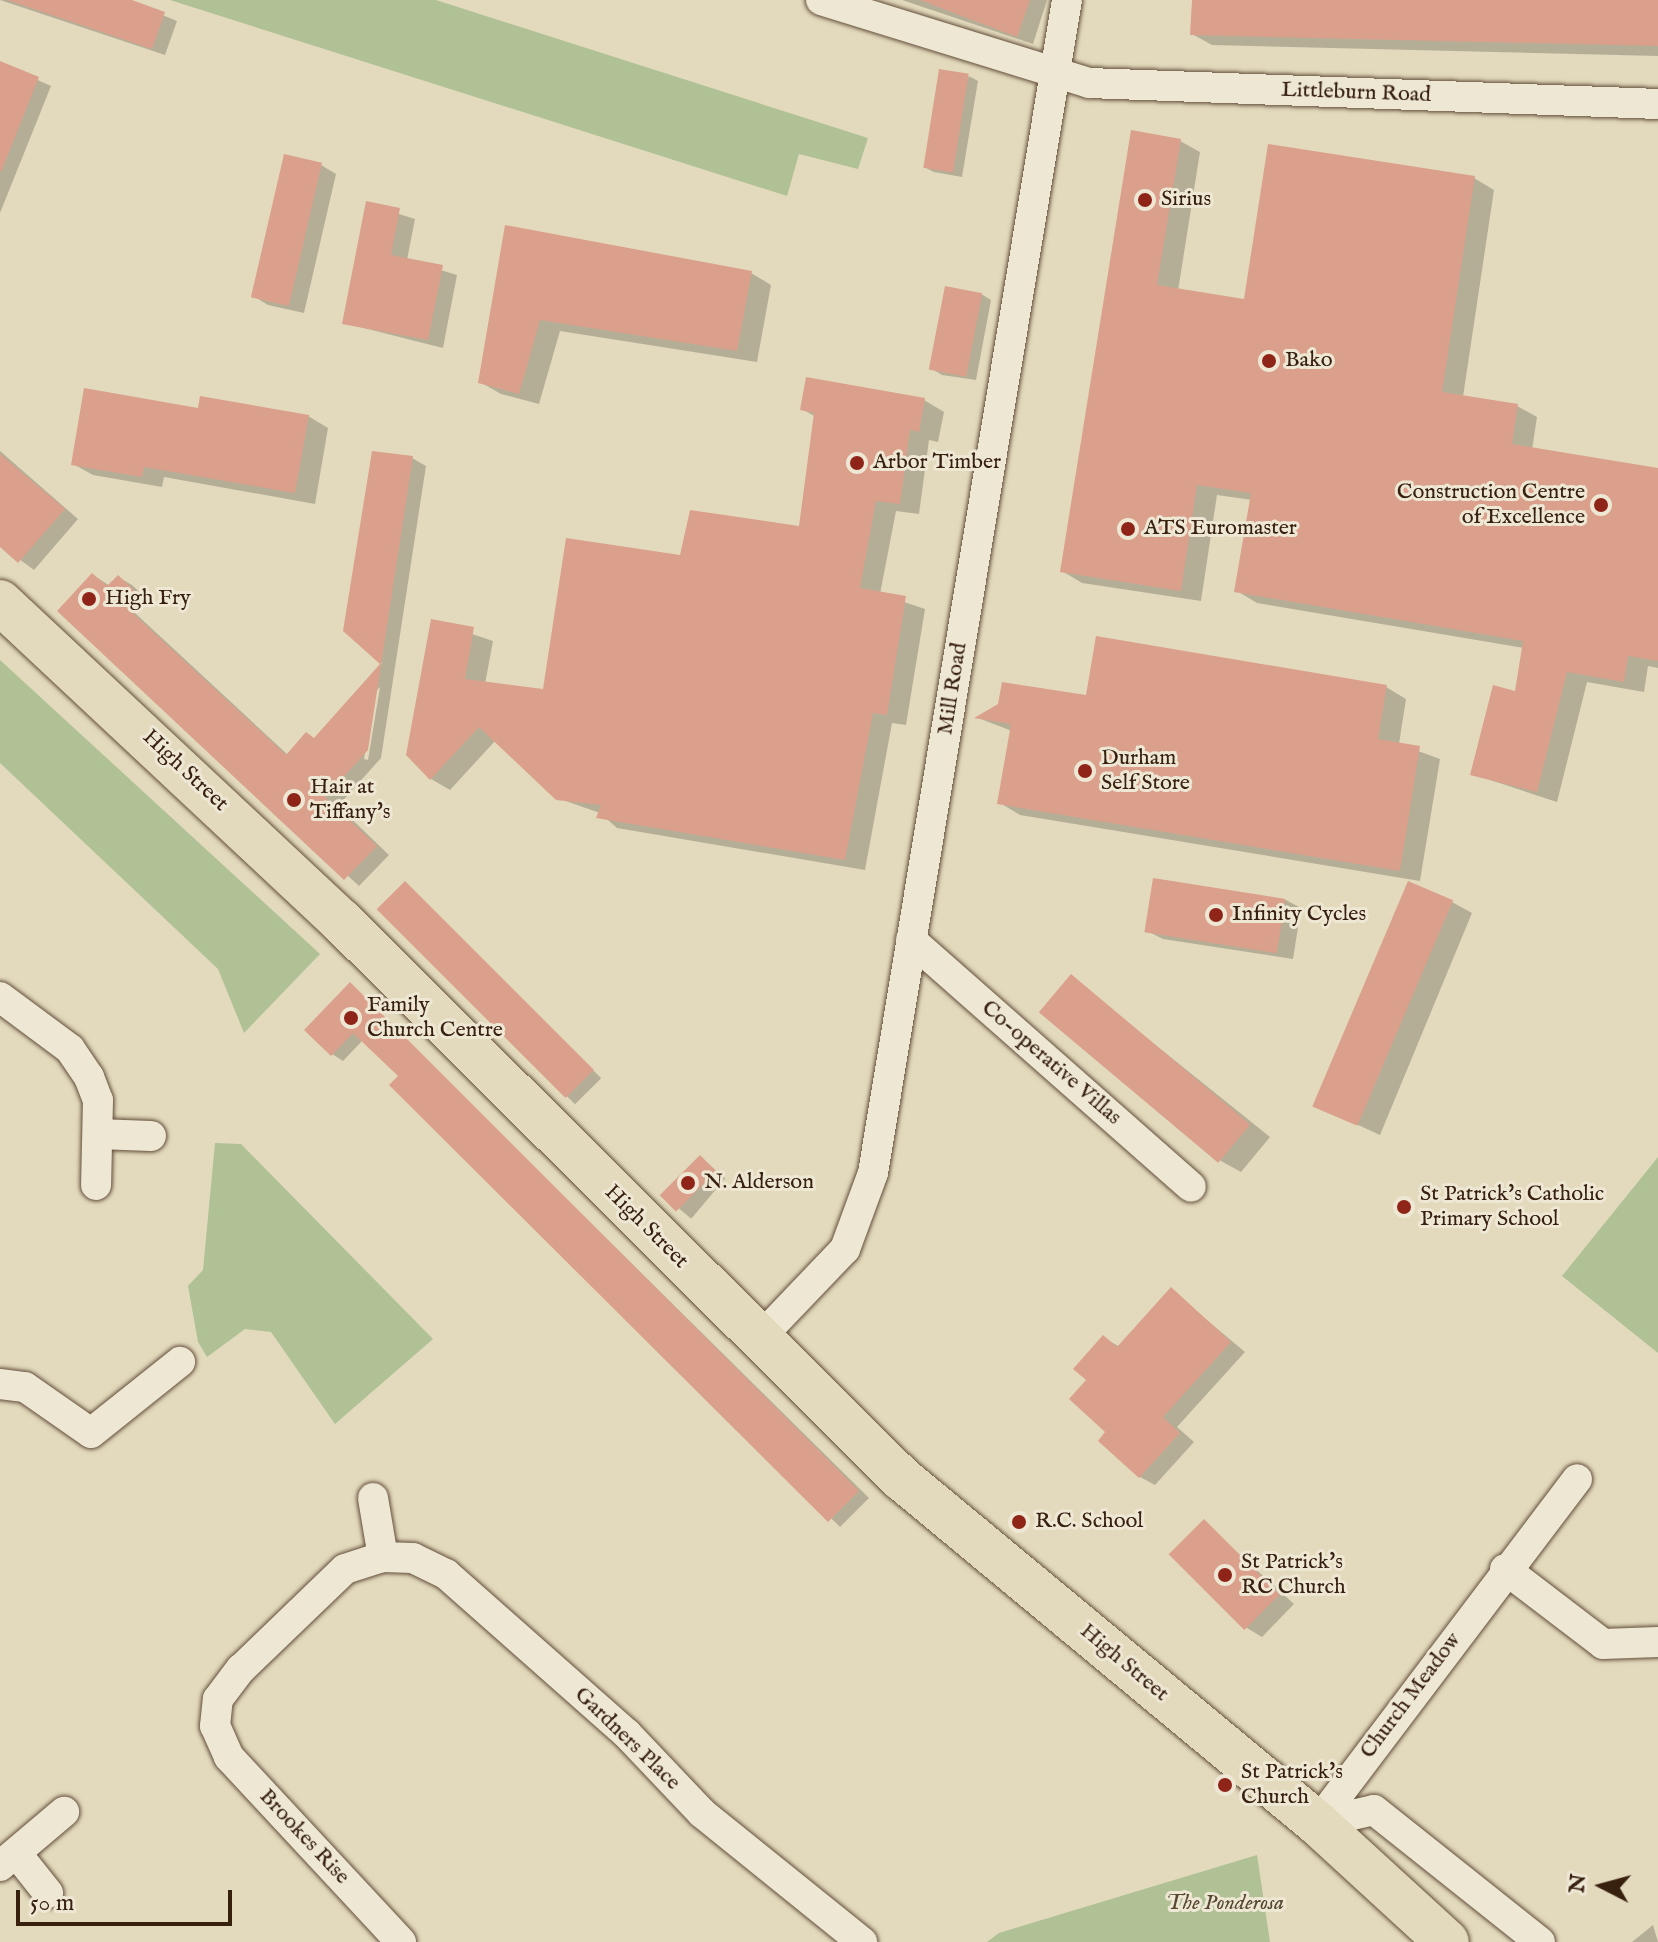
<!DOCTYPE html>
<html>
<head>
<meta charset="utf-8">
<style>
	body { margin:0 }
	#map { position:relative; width:1658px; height:1942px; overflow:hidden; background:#e3dabd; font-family:"IM FELL English",serif }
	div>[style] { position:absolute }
	.green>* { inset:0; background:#afc195 }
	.shadow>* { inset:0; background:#0003; transform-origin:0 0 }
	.building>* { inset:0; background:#daa08c; transform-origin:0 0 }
	.roads { filter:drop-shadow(0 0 2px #634e3a) drop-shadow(0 0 2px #634e3a) }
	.street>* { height:30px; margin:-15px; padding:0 15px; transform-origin:15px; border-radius:15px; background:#ede7d4 }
	.primary>* { height:44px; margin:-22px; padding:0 22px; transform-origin:22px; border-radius:22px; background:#e3dabd }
	.dots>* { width:22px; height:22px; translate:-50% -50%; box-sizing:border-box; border:4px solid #ede7d4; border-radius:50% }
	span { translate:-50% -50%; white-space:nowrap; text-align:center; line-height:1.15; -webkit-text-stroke:6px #ede7d4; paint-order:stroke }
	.street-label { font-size:22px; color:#38200f }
	.poi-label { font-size:22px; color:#38200f }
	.left { translate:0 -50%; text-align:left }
	.right { translate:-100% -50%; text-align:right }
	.park-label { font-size:22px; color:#564830; font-style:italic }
	.north { position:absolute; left:1562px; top:1846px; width:80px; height:80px; -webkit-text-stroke:6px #ede7d4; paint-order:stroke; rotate:276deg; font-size:22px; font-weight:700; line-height:32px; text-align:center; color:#38200f }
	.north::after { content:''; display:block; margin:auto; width:28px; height:36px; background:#38200f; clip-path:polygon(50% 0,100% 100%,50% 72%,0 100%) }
	.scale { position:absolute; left:16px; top:1890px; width:216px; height:36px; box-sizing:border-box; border:4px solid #38200f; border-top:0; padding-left:10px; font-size:24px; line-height:28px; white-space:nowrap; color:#38200f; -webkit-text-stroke:6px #ede7d4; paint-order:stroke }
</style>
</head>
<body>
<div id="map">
	<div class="green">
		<i style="clip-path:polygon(170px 0,436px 0,868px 138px,858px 169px,799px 154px,787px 196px)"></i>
		<i style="clip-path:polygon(0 660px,320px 954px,244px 1033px,218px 969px,0 763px)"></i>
		<i style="clip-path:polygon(215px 1143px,241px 1144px,433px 1339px,335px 1424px,271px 1332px,245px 1329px,207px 1357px,198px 1342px,188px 1286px,203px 1270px)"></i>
		<i style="clip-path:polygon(1658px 1157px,1658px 1353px,1562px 1276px)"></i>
		<i style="clip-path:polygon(1257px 1855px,1270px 1942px,987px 1942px,999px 1933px)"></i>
	</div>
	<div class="shadow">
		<i style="clip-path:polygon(0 0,126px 0,177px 21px,165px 55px)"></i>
		<i style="clip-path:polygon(902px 0,1047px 0,1033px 44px)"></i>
		<i style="clip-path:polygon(1194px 0,1658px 0,1658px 56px,1212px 45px,1192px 34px)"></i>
		<i style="clip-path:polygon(0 63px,51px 86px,0 213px)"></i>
		<i style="clip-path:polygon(969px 76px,978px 81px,962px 177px,934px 172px,924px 167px)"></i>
		<i style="clip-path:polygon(1180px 141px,1200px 152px,1178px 291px,1246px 301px,1474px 178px,1494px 190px,1463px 397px,1517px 406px,1537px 417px,1532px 450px,1658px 470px,1658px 668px,1648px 666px,1644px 692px,1587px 682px,1557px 802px,1472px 774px,1517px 693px,1524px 648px,1257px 603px,1237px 591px,1252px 500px,1217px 495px,1201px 601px,1082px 583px,1062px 571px)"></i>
		<i style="clip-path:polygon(321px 165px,336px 174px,304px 313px,268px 305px,253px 296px)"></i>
		<i style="clip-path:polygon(367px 204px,415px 219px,407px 260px,457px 275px,443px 348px,344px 323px)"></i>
		<i style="clip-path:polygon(507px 227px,751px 273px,771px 285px,757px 362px,560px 331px,539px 404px,501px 394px,480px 382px)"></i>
		<i style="clip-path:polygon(981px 294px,991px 300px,976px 380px,942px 375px,932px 369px)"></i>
		<i style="clip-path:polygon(924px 400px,944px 412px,938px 442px,929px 440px,919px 514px,896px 511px,880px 594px,925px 609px,906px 725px,892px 723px,865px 870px,617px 828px,600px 813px,557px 798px,496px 740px,450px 790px,431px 779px,433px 621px,493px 641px,485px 684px,544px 691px,682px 557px,801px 528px,816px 417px,802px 409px)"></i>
		<i style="clip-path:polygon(200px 410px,308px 416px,328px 428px,315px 504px,164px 477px,162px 487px,93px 475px,73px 464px)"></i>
		<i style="clip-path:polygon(0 451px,78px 519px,34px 570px,0 545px)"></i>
		<i style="clip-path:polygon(evenodd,412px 458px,426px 466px,381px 758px,338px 806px,389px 855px,359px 886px,60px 611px,93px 575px,110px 586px,118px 577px,132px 585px,148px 600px,135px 613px,288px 755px,316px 739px,382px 663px,345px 630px,412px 458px,380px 687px,368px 760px,364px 759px,375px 692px,380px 687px)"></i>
		<i style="clip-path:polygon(1386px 687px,1406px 699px,1399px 744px,1440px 759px,1420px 881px,1020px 815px,1000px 803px,1012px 731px,978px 718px,1087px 698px)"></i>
		<i style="left:406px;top:883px;width:276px;height:37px;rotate:45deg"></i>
		<i style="clip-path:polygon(1286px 900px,1301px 908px,1293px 959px,1163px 939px,1147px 931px)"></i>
		<i style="clip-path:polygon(1452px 902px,1472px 913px,1380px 1135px,1317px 1106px)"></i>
		<i style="clip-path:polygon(1071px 977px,1270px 1137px,1241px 1172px,1221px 1161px)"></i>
		<i style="clip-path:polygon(350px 985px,869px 1498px,840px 1527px,392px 1085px,401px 1076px,363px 1040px,343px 1061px,332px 1054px)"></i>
		<i style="left:700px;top:1157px;width:33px;height:53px;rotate:40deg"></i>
		<i style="clip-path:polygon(1171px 1290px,1245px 1352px,1177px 1427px,1194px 1442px,1155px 1485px,1140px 1477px,1108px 1432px,1089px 1380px,1104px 1338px,1120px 1347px)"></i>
		<i style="clip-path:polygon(1204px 1522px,1294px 1604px,1262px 1637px,1247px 1628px)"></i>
		<i style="clip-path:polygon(1653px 1925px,1658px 1942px,1632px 1942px)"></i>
	</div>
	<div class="building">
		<i style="clip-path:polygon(7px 0,132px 0,165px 12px,152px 49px)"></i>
		<i style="clip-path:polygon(920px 0,1030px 0,1017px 37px)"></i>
		<i style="clip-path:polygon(1192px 0,1658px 0,1658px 46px,1190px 35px)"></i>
		<i style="clip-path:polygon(0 61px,39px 77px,1px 172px,0 172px)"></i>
		<i style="left:939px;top:69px;width:30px;height:100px;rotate:9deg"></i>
		<i style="clip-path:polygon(1131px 130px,1181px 139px,1157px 285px,1244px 299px,1268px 144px,1475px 176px,1442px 392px,1518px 404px,1512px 444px,1658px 468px,1658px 661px,1628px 656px,1624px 682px,1567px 672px,1537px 792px,1470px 775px,1493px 685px,1515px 691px,1523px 641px,1234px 592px,1251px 493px,1197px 485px,1181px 591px,1060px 572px)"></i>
		<i style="left:284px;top:154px;width:39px;height:147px;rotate:13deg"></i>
		<i style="clip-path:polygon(366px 201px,400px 208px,391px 255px,443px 265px,428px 340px,342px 324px)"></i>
		<i style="clip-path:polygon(505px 225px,752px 271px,737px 351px,540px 320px,519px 394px,478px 383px)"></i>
		<i style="left:945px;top:286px;width:38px;height:85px;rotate:11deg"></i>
		<i style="clip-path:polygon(806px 377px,925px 398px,919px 432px,910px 430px,900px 504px,876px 501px,860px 588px,906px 596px,887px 715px,873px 713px,845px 860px,596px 818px,601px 805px,556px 800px,479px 727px,430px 780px,406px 755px,431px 619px,474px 627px,465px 679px,543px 689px,566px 538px,680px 555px,690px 510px,799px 526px,814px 413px,800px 410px)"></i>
		<i style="clip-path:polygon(84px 388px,198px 408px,200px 396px,309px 415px,295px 493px,144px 467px,142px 477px,71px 465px)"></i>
		<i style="clip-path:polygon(372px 451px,413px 456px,368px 750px,325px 797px,377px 846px,344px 880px,57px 611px,92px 573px,107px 586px,118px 575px,135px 591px,123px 604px,286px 755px,306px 732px,314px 738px,380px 664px,343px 631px)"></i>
		<i style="clip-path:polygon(0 454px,65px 509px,18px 563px,0 547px)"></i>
		<i style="clip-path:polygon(1096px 636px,1387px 685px,1378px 739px,1420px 746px,1400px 871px,997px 804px,1011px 724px,974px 718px,998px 704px,1002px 682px,1086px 695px)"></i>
		<i style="left:1153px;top:878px;width:134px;height:55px;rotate:9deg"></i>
		<i style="left:405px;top:881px;width:267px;height:40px;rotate:45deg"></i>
		<i style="left:1408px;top:881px;width:49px;height:245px;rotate:23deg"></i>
		<i style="left:1071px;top:974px;width:234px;height:50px;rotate:40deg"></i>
		<i style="clip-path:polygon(350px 982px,859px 1491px,828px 1522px,389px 1085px,398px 1076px,353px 1033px,331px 1056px,304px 1030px)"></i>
		<i style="left:700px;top:1155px;width:23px;height:57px;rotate:45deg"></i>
		<i style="clip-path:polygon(1171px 1287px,1231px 1342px,1163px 1417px,1180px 1433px,1139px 1478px,1098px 1441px,1105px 1432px,1069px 1399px,1086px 1380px,1073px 1369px,1103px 1335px,1117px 1347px)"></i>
		<i style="left:1204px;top:1519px;width:107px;height:50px;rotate:45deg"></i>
	</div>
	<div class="roads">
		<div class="street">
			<i style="left:821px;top:0;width:281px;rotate:17.2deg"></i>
			<i style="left:1089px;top:83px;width:569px;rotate:2.11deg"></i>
			<i style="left:911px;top:940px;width:373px;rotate:41.4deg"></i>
			<i style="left:0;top:997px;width:87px;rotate:36.6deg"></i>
			<i style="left:70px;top:1049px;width:34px;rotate:56deg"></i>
			<i style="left:89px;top:1077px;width:25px;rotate:69deg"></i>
			<i style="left:98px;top:1100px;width:85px;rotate:91.3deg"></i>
			<i style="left:98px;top:1134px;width:53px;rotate:2.2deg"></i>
			<i style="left:758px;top:1340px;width:126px;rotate:-46.3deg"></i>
			<i style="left:845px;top:1249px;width:81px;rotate:-69.8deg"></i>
			<i style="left:873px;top:1173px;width:1189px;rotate:-80.61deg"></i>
			<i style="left:0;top:1384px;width:25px;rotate:7deg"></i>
			<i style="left:25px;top:1387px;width:80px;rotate:34.9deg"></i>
			<i style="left:91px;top:1433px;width:114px;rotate:-38.6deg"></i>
			<i style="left:373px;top:1498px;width:60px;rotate:80.4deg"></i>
			<i style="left:1505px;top:1569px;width:123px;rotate:37.4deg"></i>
			<i style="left:1603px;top:1644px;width:55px;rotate:-2.1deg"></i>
			<i style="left:1317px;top:1823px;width:431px;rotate:-52.9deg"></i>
			<i style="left:1317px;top:1823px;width:58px;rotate:-12.8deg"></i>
			<i style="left:1374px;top:1810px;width:212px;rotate:38.5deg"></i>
			<i style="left:17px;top:1854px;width:50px;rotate:51.5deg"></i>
			<i style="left:0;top:1866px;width:84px;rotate:-40.2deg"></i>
			<i style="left:401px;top:1942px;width:253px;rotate:-132.9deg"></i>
			<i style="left:229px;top:1757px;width:34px;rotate:-114deg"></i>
			<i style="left:215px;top:1726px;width:27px;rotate:-84deg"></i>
			<i style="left:218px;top:1699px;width:38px;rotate:-53deg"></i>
			<i style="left:241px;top:1669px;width:144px;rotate:-43.9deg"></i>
			<i style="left:345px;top:1569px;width:40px;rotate:-18deg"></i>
			<i style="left:383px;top:1557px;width:30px;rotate:2deg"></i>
			<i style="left:413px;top:1558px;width:37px;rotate:26deg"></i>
			<i style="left:446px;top:1574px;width:242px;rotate:41.5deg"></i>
			<i style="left:627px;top:1734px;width:109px;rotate:46.5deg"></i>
			<i style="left:702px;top:1813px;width:206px;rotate:38.9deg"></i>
		</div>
		<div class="primary">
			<i style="left:0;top:602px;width:467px;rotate:43.1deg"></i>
			<i style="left:341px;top:921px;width:790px;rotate:44.85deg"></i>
			<i style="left:901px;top:1478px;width:540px;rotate:39.67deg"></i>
			<i style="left:1317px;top:1823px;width:176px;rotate:42.5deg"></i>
		</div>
	</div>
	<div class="dots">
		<i style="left:1145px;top:200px;background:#8f2418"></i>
		<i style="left:1269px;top:361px;background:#8f2418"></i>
		<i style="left:857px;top:463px;background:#8f2418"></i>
		<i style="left:1601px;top:505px;background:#8f2418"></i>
		<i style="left:1128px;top:529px;background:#8f2418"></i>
		<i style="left:89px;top:599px;background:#8f2418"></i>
		<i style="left:1085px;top:771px;background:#8f2418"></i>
		<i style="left:294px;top:800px;background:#8f2418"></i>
		<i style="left:1216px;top:915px;background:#8f2418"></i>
		<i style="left:351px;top:1018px;background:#8f2418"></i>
		<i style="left:688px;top:1183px;background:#8f2418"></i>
		<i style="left:1404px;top:1207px;background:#8f2418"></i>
		<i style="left:1019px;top:1522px;background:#8f2418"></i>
		<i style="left:1225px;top:1575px;background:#8f2418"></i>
		<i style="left:1225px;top:1785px;background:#8f2418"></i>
	</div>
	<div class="street-label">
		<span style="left:1356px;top:93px;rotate:2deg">Littleburn Road</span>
		<span style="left:953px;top:689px;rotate:-81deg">Mill Road</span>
		<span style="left:185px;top:771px;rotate:43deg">High Street</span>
		<span style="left:1051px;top:1063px;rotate:41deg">Co-operative Villas</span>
		<span style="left:646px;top:1227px;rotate:45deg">High Street</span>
		<span style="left:1124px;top:1663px;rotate:40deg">High Street</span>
		<span style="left:1411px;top:1696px;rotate:-53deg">Church Meadow</span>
		<span style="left:627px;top:1739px;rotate:44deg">Gardners Place</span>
		<span style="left:304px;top:1837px;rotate:47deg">Brookes Rise</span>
	</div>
	<div class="poi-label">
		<span class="left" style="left:1161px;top:200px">Sirius</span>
		<span class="left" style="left:1285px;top:361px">Bako</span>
		<span class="left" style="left:873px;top:463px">Arbor Timber</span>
		<span class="right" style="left:1585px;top:505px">Construction Centre<br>of Excellence</span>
		<span class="left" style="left:1144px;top:529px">ATS Euromaster</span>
		<span class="left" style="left:105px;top:599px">High Fry</span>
		<span class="left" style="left:1101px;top:771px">Durham<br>Self Store</span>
		<span class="left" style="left:310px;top:800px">Hair at<br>Tiffany's</span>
		<span class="left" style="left:1232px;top:915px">Infinity Cycles</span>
		<span class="left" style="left:367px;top:1018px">Family<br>Church Centre</span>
		<span class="left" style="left:704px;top:1183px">N. Alderson</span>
		<span class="left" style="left:1420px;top:1207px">St Patrick's Catholic<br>Primary School</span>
		<span class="left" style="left:1035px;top:1522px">R.C. School</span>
		<span class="left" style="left:1241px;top:1575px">St Patrick's<br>RC Church</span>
		<span class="left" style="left:1241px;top:1785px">St Patrick's<br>Church</span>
	</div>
	<div class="park-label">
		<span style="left:1225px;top:1904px">The Ponderosa</span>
	</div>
	<div class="north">N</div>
	<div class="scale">50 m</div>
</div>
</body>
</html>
